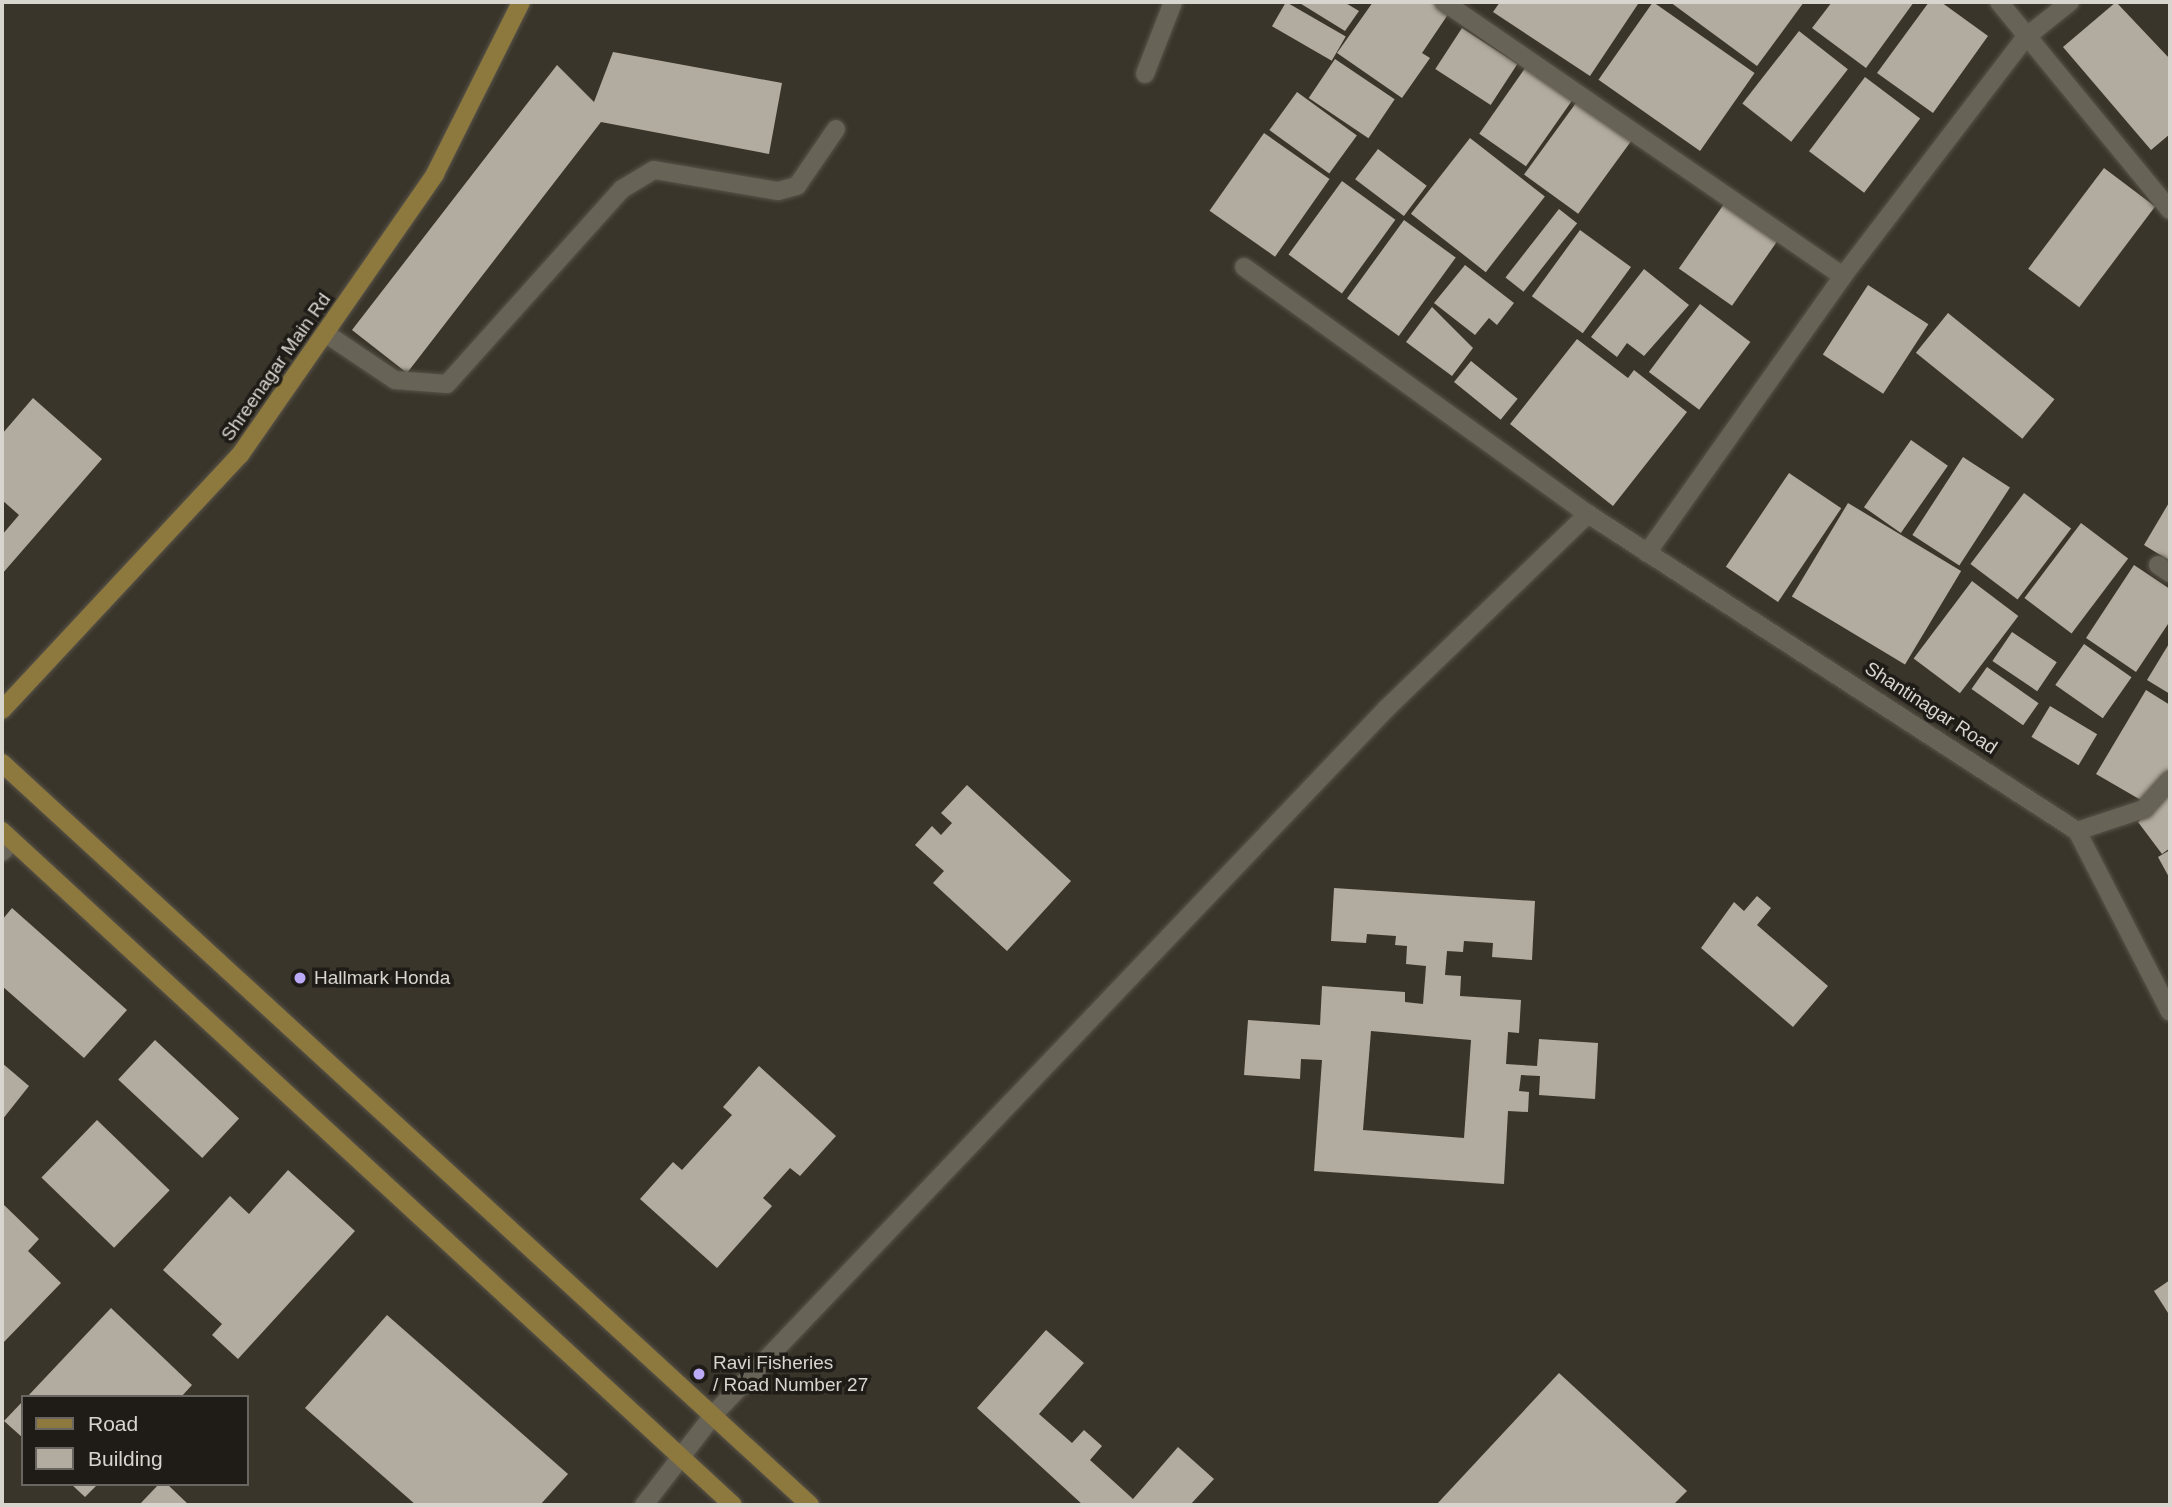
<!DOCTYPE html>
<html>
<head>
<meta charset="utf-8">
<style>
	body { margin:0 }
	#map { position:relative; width:2172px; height:1507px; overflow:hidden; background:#3a352a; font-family:Arial,sans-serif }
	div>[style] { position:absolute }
	.building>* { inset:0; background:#b2ab9f; transform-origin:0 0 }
	.roads { filter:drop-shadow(0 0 2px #58534a) drop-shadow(0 0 2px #58534a) }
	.street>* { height:18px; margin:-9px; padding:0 9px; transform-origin:9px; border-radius:9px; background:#686357 }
	.secondary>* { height:18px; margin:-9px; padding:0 9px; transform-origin:9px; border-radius:9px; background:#8d783d }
	.dots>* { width:19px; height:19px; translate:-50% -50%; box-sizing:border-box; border:4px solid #1f1c18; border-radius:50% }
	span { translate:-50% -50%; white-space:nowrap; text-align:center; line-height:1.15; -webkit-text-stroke:7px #1f1c18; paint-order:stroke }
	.street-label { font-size:19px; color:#d8d4ce }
	.poi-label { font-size:19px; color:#d8d4ce }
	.left { translate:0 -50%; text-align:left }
	.frame { position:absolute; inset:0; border:4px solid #d8d4ce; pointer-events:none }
	.legend { position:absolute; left:21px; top:1395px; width:228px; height:91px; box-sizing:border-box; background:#1f1c18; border:2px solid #696661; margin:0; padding:9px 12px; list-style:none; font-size:21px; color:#d8d4ce }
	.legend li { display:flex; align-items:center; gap:14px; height:35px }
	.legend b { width:35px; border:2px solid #696661 }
</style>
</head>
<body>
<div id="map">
	<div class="building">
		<i style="left:1286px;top:2px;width:69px;height:28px;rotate:30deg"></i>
		<i style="clip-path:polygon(1298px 2px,1344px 2px,1359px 11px,1345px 31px)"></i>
		<i style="clip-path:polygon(1373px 2px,1439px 2px,1451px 10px,1422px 53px,1430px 58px,1402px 98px,1337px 53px)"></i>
		<i style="clip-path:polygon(1500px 2px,1634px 2px,1638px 4px,1590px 76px,1493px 12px)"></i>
		<i style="left:1653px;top:2px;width:124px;height:95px;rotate:35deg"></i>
		<i style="clip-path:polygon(1670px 2px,1804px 2px,1757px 66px)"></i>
		<i style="clip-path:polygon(1832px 2px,1914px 2px,1866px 68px,1812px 28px)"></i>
		<i style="clip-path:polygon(1929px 2px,1941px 2px,1988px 36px,1933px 113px,1877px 73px)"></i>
		<i style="clip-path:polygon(2116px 2px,2170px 59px,2170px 134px,2151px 150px,2063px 47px)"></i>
		<i style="left:1462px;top:28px;width:66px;height:49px;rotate:33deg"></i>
		<i style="left:1799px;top:31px;width:62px;height:92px;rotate:38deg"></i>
		<i style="clip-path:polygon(613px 52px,782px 83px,769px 154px,601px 122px,407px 373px,352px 330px,557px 65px,594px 102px)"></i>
		<i style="left:1335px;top:59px;width:72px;height:47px;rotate:34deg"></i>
		<i style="left:1528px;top:64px;width:57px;height:85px;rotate:35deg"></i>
		<i style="left:1865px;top:77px;width:69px;height:93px;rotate:37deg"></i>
		<i style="left:1297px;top:92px;width:74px;height:47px;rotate:36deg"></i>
		<i style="left:1581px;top:96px;width:67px;height:97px;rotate:36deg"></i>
		<i style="left:1264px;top:133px;width:80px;height:95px;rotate:35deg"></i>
		<i style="left:1470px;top:138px;width:95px;height:96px;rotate:38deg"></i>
		<i style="left:1378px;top:149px;width:61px;height:38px;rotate:37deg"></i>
		<i style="left:2104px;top:168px;width:64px;height:126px;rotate:37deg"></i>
		<i style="left:1342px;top:181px;width:66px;height:91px;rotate:36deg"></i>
		<i style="left:1731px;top:194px;width:65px;height:91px;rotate:35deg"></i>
		<i style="left:1559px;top:209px;width:23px;height:87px;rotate:38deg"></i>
		<i style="left:1404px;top:220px;width:64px;height:97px;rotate:36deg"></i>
		<i style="left:1580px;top:230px;width:63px;height:82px;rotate:36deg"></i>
		<i style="clip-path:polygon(1465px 265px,1514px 303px,1497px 325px,1489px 318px,1475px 335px,1434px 303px)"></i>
		<i style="clip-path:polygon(1644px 269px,1689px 305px,1644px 356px,1627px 343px,1617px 357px,1591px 337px)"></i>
		<i style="left:1868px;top:285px;width:72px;height:83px;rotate:33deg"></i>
		<i style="left:1700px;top:304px;width:63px;height:85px;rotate:37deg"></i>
		<i style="clip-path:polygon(1432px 307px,1473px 348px,1452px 376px,1406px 342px)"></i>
		<i style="left:1948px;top:313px;width:137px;height:51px;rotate:39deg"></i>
		<i style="clip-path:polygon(1577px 339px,1628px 378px,1634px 370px,1687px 412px,1613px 506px,1510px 424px)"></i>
		<i style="left:1471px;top:361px;width:60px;height:27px;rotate:39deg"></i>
		<i style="clip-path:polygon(33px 398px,102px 459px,2px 574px,2px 535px,19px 515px,2px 500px,2px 434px)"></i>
		<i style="left:1911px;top:440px;width:45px;height:82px;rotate:35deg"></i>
		<i style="left:1963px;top:457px;width:56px;height:93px;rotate:33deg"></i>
		<i style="left:1789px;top:473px;width:63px;height:113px;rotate:34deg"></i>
		<i style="left:2024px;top:493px;width:59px;height:89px;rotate:37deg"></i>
		<i style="clip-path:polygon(2170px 501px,2170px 561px,2144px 545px)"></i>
		<i style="left:1848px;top:503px;width:132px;height:109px;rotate:31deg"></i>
		<i style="left:2081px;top:523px;width:59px;height:94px;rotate:37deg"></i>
		<i style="clip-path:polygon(2134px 565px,2170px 589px,2170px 621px,2136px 672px,2086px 638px)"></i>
		<i style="left:1972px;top:581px;width:58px;height:97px;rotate:37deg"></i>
		<i style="left:2012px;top:632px;width:54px;height:35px;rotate:34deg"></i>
		<i style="clip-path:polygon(2170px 642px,2170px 694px,2147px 680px)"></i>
		<i style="left:2084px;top:644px;width:58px;height:50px;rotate:35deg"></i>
		<i style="left:1987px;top:667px;width:63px;height:27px;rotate:35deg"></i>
		<i style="clip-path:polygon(2146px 690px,2170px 705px,2170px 768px,2146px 803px,2096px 774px)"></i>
		<i style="left:2050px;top:706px;width:55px;height:36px;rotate:31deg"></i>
		<i style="clip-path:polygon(967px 785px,1071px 881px,1007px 951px,933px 883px,944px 871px,915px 845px,932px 826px,941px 835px,952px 823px,941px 813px)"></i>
		<i style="clip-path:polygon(2170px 789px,2170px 848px,2162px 854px,2138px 822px)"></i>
		<i style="clip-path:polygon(2170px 850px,2170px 879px,2158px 857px)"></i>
		<i style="clip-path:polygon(evenodd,1334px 888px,1535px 901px,1532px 960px,1492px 957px,1493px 943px,1464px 941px,1463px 952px,1447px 951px,1445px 975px,1461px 976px,1460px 996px,1521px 1000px,1519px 1033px,1508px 1032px,1506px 1064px,1537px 1066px,1539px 1039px,1598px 1043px,1595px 1099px,1539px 1095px,1540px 1076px,1521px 1075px,1519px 1091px,1529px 1092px,1528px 1112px,1508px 1111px,1504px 1184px,1314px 1171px,1322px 1060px,1301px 1059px,1300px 1079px,1244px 1075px,1248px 1020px,1320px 1025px,1322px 986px,1405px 992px,1405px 1002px,1423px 1004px,1426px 966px,1406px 964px,1407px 946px,1395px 945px,1396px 936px,1367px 934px,1366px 943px,1331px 941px,1334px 888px,1371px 1031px,1471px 1040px,1464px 1138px,1363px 1130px,1371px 1031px)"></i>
		<i style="clip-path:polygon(1757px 896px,1771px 908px,1757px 925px,1828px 986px,1793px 1027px,1701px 948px,1734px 902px,1744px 911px)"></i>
		<i style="clip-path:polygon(12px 908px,127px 1010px,84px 1058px,2px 986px,2px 920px)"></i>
		<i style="left:155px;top:1040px;width:115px;height:54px;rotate:43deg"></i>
		<i style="clip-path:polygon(2px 1063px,29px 1086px,2px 1120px)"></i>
		<i style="clip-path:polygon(759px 1066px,836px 1136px,800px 1176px,790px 1168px,763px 1198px,772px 1206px,717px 1268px,640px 1199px,673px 1162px,682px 1170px,732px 1115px,723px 1107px)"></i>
		<i style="left:97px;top:1120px;width:101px;height:80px;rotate:44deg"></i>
		<i style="clip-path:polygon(288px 1170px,355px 1231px,238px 1359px,212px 1335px,222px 1324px,163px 1270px,230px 1196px,249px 1214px)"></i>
		<i style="clip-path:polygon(2px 1203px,39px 1239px,28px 1251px,61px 1283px,2px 1344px)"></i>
		<i style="clip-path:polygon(2170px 1280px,2170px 1316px,2154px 1291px)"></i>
		<i style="clip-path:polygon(111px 1308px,192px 1385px,181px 1397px,27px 1397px)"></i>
		<i style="clip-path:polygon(387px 1315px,568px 1474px,540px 1505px,416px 1505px,305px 1408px)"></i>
		<i style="clip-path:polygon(1046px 1330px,1084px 1363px,1039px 1414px,1072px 1443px,1084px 1430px,1102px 1446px,1090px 1460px,1133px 1499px,1178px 1447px,1214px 1479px,1190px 1505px,1083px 1505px,977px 1408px)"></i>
		<i style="clip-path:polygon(1559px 1373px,1687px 1491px,1673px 1505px,1436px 1505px)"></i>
		<i style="clip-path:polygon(23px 1401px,23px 1438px,4px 1421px)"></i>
		<i style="clip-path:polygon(71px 1484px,98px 1484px,85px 1497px)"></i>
		<i style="clip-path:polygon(159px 1484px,167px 1484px,189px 1505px,139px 1505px)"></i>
	</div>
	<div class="roads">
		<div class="street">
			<i style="left:1444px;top:2px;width:484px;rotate:34.5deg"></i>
			<i style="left:1999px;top:2px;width:269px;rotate:50.6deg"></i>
			<i style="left:1145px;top:74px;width:77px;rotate:-68.7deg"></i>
			<i style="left:1244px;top:267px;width:423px;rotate:35.7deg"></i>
			<i style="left:1588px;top:514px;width:583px;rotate:32.95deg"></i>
			<i style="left:2077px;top:831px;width:203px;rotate:62.8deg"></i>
			<i style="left:325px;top:333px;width:84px;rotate:33.9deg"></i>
			<i style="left:395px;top:380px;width:52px;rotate:4.4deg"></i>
			<i style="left:447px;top:384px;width:262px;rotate:-48.1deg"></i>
			<i style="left:622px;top:189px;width:37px;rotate:-31deg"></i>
			<i style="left:654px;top:170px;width:126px;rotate:9.6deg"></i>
			<i style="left:778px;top:191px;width:20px;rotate:-15deg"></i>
			<i style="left:797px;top:186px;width:69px;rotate:-55.6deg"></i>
			<i style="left:1647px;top:553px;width:339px;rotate:-54.7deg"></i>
			<i style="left:1843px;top:276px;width:301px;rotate:-52.6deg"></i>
			<i style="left:2026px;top:37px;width:56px;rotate:-38.5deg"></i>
			<i style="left:2158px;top:565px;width:14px;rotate:34deg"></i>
			<i style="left:2077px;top:831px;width:71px;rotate:-18.2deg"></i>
			<i style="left:2144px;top:809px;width:39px;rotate:-48deg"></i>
			<i style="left:2px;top:852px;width:15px;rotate:-48deg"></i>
			<i style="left:644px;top:1505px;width:115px;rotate:-52.4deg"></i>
			<i style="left:714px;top:1414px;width:974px;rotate:-46.37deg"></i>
			<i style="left:1386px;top:709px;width:281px;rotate:-44deg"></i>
		</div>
		<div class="secondary">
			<i style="left:2px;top:710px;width:349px;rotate:-47deg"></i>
			<i style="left:240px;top:455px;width:342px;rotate:-55.2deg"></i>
			<i style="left:435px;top:174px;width:192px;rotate:-63.4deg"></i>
			<i style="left:2px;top:763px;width:1097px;rotate:42.56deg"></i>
			<i style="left:2px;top:831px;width:994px;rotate:42.68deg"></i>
		</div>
	</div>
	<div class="dots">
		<i style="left:300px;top:978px;background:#bcaaf6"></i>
		<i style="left:699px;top:1374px;background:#bcaaf6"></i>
	</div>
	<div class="street-label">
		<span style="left:276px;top:367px;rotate:-55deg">Shreenagar Main Rd</span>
		<span style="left:1931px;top:708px;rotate:33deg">Shantinagar Road</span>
	</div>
	<div class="poi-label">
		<span class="left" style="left:314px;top:978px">Hallmark Honda</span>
		<span class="left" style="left:713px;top:1374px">Ravi Fisheries<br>/ Road Number 27</span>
	</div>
	<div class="frame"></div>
	<ul class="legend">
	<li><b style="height:9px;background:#8d783d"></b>Road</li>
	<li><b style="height:19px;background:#b2ab9f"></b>Building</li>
	</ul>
</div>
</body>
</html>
